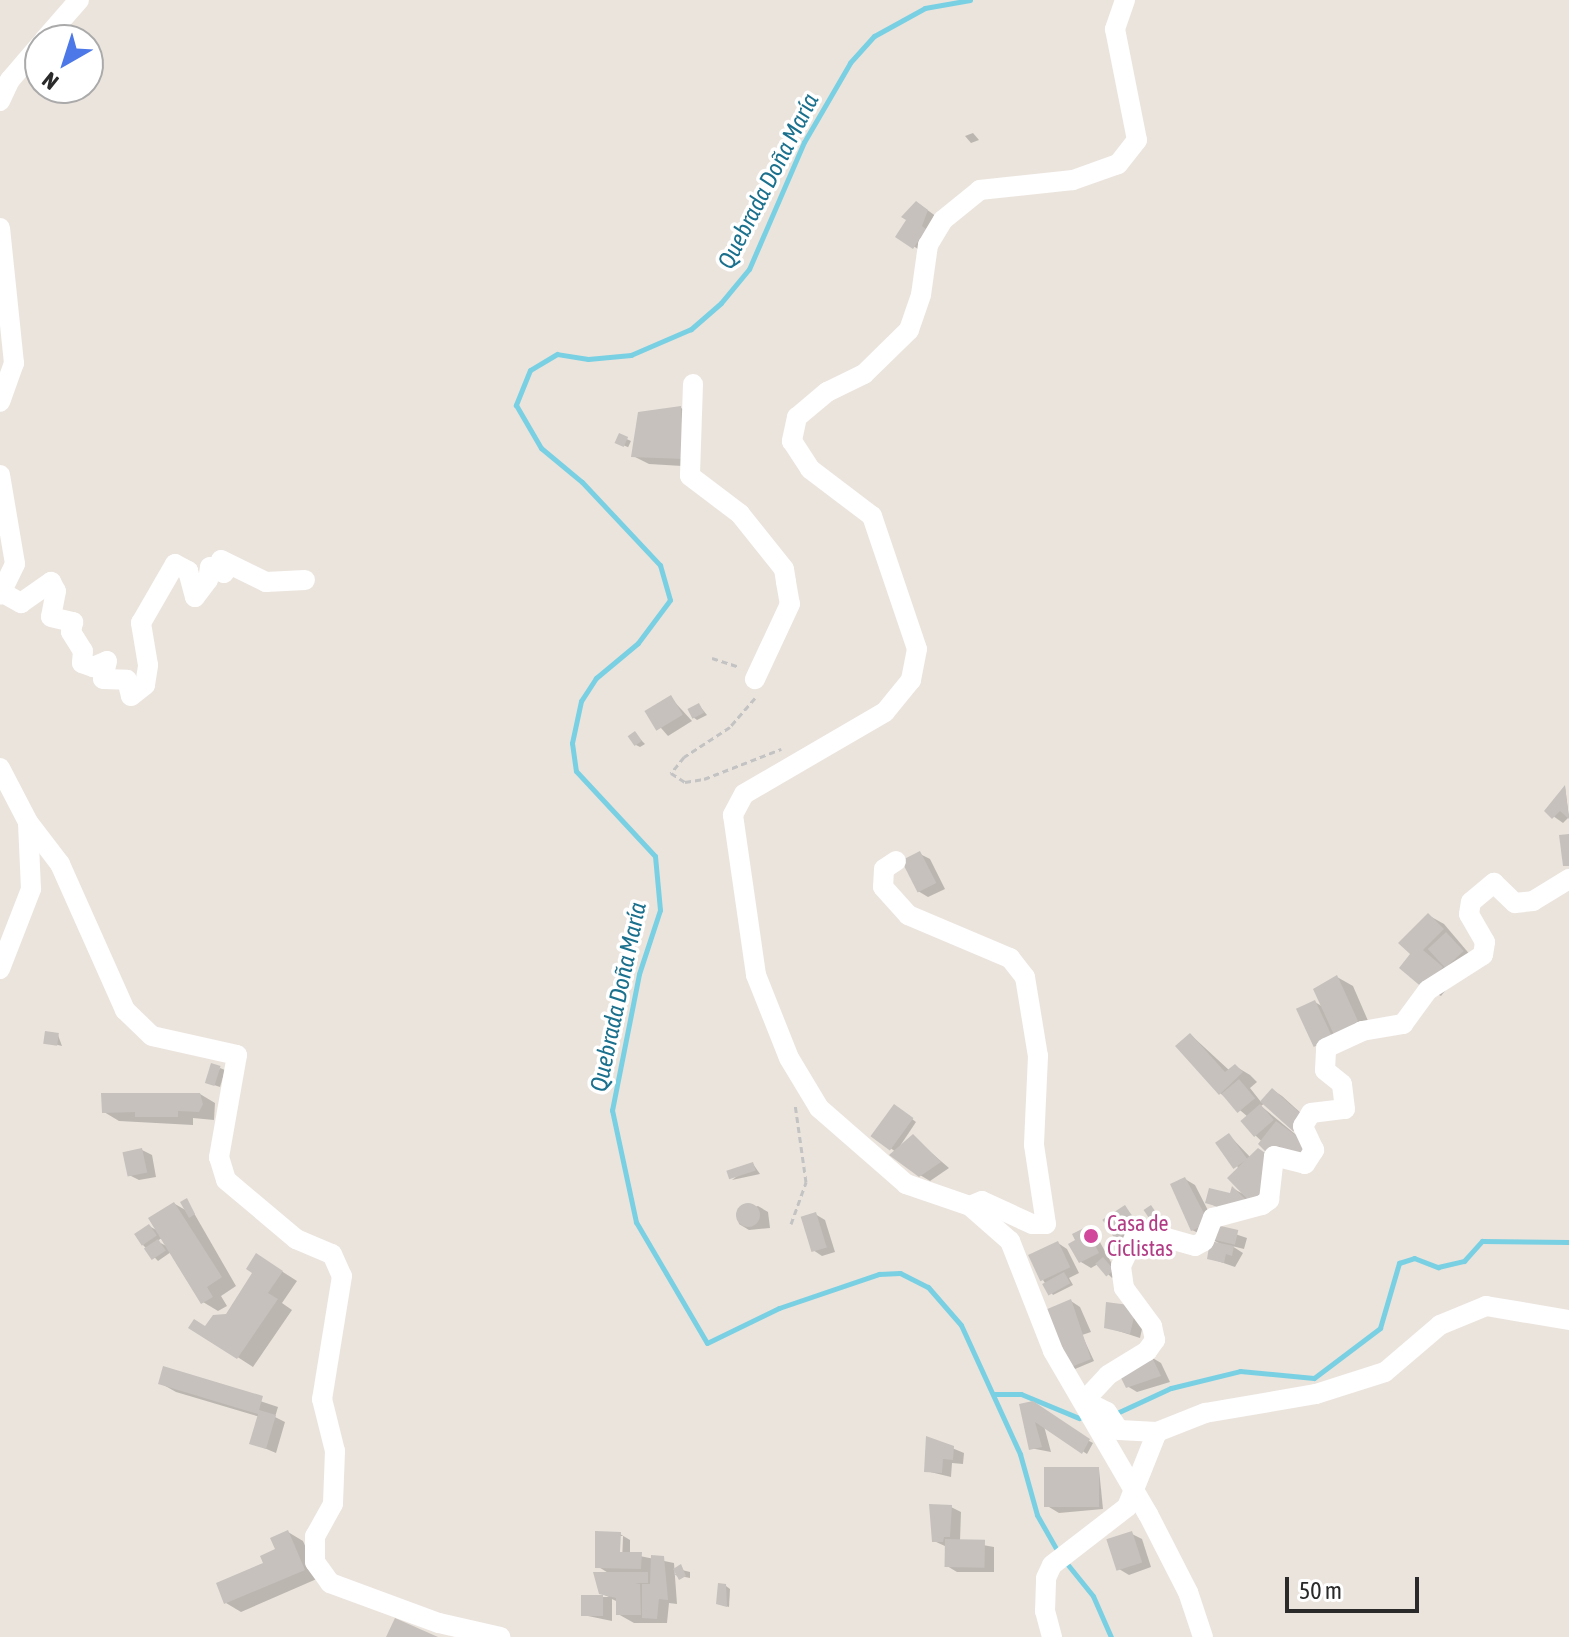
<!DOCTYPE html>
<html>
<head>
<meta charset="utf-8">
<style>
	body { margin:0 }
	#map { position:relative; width:1569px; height:1637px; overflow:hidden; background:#ebe4dd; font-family:"Asap Condensed",sans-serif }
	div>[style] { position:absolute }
	.shadow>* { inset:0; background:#0003; transform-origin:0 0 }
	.stream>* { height:5px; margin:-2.5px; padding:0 2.5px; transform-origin:2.5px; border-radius:2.5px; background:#7ad0e3 }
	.building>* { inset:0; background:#c6c1bd; transform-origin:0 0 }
	.round { border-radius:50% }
	.path>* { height:3px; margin-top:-1.5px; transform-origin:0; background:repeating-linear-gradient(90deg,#c3c3c3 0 6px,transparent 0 10px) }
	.minor>* { height:20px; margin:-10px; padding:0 10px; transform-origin:10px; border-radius:10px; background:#fff }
	.dots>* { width:22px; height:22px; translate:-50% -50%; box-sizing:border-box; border:4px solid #fff; border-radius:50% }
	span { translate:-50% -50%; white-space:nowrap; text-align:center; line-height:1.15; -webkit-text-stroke:7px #fff; paint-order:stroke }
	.hotel-label { font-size:22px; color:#b23c85 }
	.left { translate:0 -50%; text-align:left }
	.water-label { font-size:24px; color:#1a708d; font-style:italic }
	.north { position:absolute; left:24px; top:24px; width:80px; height:80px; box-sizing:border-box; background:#fff; border:2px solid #aaa; border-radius:50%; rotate:219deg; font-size:22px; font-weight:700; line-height:32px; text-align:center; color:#2a2a2a }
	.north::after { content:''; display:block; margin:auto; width:28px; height:36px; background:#4d78e8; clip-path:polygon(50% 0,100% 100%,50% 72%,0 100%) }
	.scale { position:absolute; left:1285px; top:1577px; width:134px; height:36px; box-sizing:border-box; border:4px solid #2a2a2a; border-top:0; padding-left:10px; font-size:24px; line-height:28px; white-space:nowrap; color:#2a2a2a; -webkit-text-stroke:6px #fff; paint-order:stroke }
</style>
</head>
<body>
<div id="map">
	<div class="shadow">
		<i style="clip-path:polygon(973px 133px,979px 140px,971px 143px,965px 136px)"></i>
		<i style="clip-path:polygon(926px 209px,937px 217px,924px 253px,898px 236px)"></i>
		<i style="clip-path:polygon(681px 408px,696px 417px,699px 467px,649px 464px,633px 456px)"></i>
		<i style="left:620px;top:436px;width:12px;height:7px;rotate:24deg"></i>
		<i style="clip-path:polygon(671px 698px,692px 721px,668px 736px,647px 712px)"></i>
		<i style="clip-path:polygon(699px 705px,707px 715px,697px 720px,693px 717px)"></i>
		<i style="clip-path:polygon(635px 734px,645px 744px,640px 747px,636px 745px)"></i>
		<i style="clip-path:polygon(1565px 787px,1569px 817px,1563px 823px,1546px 811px)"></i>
		<i style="clip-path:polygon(920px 854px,930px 859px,945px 889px,928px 897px,918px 891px)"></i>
		<i style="clip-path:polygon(1428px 915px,1444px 924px,1472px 957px,1441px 996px,1425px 988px,1413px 954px)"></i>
		<i style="clip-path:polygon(1337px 977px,1353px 986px,1372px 1030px,1326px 1051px,1316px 1046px,1315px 1002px,1323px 1007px)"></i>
		<i style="clip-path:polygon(58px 1035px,62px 1046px,46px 1042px)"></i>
		<i style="clip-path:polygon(1191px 1035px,1230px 1071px,1235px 1066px,1250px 1075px,1257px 1082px,1250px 1088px,1261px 1102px,1273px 1090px,1282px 1096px,1314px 1125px,1265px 1103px,1261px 1106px,1317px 1152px,1279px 1158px,1255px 1135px,1248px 1117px,1220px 1093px)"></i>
		<i style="clip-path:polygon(220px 1068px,225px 1070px,220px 1087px,211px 1084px)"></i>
		<i style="clip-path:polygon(200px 1094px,215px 1103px,214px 1120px,193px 1118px,193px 1125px,119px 1121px,104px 1112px)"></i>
		<i style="clip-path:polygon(899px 1109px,916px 1122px,896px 1152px,873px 1136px)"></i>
		<i style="clip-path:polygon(1229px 1135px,1251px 1158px,1273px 1206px,1217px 1207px,1207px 1202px,1232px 1196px,1234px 1189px,1245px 1195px)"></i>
		<i style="clip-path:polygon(913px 1137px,949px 1168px,930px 1181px,920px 1175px)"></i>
		<i style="clip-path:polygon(142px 1150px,152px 1155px,156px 1177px,139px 1180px,129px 1175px)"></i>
		<i style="clip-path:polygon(753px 1164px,760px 1174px,732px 1180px)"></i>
		<i style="clip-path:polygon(1185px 1179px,1195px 1185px,1217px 1228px,1247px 1238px,1244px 1249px,1232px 1246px,1243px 1253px,1235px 1267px,1209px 1258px,1225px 1246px,1192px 1230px)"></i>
		<i style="clip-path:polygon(evenodd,187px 1201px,236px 1286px,221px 1296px,227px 1306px,218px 1311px,203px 1302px,171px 1252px,158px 1261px,143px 1245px,149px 1226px,158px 1231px,175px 1204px,187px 1211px,187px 1201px,162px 1238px,168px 1247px,157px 1241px,162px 1238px)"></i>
		<i style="clip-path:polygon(758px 1206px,768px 1212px,770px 1228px,749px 1230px,739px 1224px,737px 1212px)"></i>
		<i style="clip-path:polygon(1125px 1208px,1147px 1231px,1127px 1244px,1105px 1220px)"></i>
		<i style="clip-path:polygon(815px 1214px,825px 1220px,835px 1252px,822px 1256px,813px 1250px)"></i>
		<i style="clip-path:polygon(1086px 1229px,1096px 1235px,1117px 1273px,1112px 1278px,1098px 1264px,1091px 1268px,1081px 1262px,1077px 1241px)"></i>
		<i style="clip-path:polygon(1058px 1243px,1067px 1249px,1079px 1273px,1069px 1278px,1073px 1285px,1053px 1295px,1043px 1280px)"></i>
		<i style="clip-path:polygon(272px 1265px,297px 1281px,282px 1303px,292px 1310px,253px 1367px,191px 1327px,206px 1329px,227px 1315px)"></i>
		<i style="clip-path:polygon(1071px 1301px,1080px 1307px,1091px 1332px,1082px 1335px,1094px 1361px,1075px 1369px,1071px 1366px)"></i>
		<i style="clip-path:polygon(1128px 1307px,1144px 1320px,1140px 1338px,1106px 1327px)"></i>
		<i style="clip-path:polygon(1151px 1357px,1161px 1363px,1170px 1382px,1137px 1392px,1127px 1386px)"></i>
		<i style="clip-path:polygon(164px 1369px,278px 1407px,275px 1417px,285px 1422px,276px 1453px,252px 1443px,260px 1417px,176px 1392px,160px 1383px)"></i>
		<i style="clip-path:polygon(1022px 1406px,1093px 1443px,1087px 1454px,1044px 1426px,1051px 1452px,1030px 1448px)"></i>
		<i style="clip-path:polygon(928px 1438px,964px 1453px,963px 1464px,952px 1463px,951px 1477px,926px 1471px)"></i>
		<i style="clip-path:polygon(1099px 1469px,1103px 1509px,1059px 1513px,1049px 1507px)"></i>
		<i style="clip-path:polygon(951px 1507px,961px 1512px,960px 1541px,994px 1547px,994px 1572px,957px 1572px,947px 1566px,947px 1547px,934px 1541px)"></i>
		<i style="clip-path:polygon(288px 1532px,303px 1541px,319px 1578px,241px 1612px,226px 1603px,266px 1564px)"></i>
		<i style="clip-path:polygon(evenodd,620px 1534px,630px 1540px,630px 1554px,674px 1563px,677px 1604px,669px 1603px,667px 1623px,634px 1623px,618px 1614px,618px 1602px,612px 1599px,612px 1621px,583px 1615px,583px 1597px,609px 1597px,600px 1593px,610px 1574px,597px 1566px,620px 1534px,619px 1536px,623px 1536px,622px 1562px,618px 1561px,619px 1536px)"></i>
		<i style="clip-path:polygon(1132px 1534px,1142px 1539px,1151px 1567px,1129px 1575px,1119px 1569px)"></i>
		<i style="clip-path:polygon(678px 1569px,690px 1572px,690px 1578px,675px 1575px)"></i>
		<i style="clip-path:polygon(726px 1586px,730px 1589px,729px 1607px,722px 1605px)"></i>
	</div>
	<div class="stream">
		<i style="left:970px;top:0;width:46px;rotate:169.9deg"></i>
		<i style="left:925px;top:8px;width:58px;rotate:151.2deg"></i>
		<i style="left:874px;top:36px;width:36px;rotate:132deg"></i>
		<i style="left:850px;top:63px;width:91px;rotate:120.2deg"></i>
		<i style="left:804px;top:142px;width:138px;rotate:113.4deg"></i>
		<i style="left:749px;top:269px;width:44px;rotate:129.5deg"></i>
		<i style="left:721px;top:303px;width:40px;rotate:139deg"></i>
		<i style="left:691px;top:329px;width:65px;rotate:156.6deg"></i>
		<i style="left:631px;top:355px;width:43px;rotate:174.7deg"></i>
		<i style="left:588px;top:359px;width:31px;rotate:-171deg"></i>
		<i style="left:557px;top:354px;width:31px;rotate:149deg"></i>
		<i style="left:530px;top:370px;width:38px;rotate:112deg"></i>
		<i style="left:516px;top:405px;width:50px;rotate:59.8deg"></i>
		<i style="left:541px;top:448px;width:53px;rotate:39.7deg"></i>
		<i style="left:582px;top:482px;width:114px;rotate:46.8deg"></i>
		<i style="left:660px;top:565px;width:36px;rotate:74deg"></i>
		<i style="left:670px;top:600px;width:54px;rotate:126.7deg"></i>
		<i style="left:638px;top:643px;width:55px;rotate:140.2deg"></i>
		<i style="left:596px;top:678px;width:27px;rotate:123deg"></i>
		<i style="left:581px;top:701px;width:43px;rotate:102.1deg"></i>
		<i style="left:572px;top:743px;width:28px;rotate:82deg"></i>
		<i style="left:576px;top:771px;width:116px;rotate:47.1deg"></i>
		<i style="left:655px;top:856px;width:54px;rotate:84.7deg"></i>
		<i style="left:660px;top:910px;width:67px;rotate:108.2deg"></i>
		<i style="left:639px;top:974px;width:139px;rotate:101.2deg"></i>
		<i style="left:612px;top:1110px;width:115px;rotate:77.9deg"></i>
		<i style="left:636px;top:1222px;width:140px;rotate:59.6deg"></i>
		<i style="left:707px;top:1343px;width:80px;rotate:-25.9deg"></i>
		<i style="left:779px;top:1308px;width:106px;rotate:-18.8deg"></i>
		<i style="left:879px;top:1274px;width:21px;rotate:-3deg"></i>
		<i style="left:900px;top:1273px;width:31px;rotate:27deg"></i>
		<i style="left:928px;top:1287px;width:50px;rotate:49deg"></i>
		<i style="left:961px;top:1325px;width:142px;rotate:65.4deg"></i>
		<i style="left:1020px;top:1454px;width:63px;rotate:74.4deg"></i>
		<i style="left:1037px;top:1515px;width:43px;rotate:60.4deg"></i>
		<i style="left:994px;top:1394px;width:27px"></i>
		<i style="left:1021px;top:1394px;width:63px;rotate:22.5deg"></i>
		<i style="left:1119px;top:1412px;width:57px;rotate:-24.8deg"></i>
		<i style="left:1171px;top:1388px;width:71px;rotate:-13.8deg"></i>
		<i style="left:1240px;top:1371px;width:74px;rotate:5.4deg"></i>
		<i style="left:1314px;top:1378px;width:83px;rotate:-37.1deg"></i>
		<i style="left:1380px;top:1328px;width:68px;rotate:-73.7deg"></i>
		<i style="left:1399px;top:1263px;width:16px;rotate:-18deg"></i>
		<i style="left:1414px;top:1258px;width:26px;rotate:21deg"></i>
		<i style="left:1438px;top:1267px;width:27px;rotate:-13deg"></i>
		<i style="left:1464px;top:1261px;width:27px;rotate:-48deg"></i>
		<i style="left:1482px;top:1241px;width:87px;rotate:0.7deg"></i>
		<i style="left:1064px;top:1560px;width:46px;rotate:51.1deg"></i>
		<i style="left:1093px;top:1596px;width:45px;rotate:66.3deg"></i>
	</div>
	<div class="building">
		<i style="clip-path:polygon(916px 201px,928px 210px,922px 226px,926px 229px,913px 249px,895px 237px,906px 220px,901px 217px)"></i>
		<i style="clip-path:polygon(681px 406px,684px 459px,631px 457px,638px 412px)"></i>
		<i style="left:619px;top:433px;width:10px;height:11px;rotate:24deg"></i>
		<i style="left:671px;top:695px;width:23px;height:31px;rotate:59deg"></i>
		<i style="left:699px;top:703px;width:11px;height:13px;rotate:63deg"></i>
		<i style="left:635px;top:731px;width:12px;height:9px;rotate:55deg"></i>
		<i style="clip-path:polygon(1565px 785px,1569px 819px,1560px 811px,1552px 819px,1544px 811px)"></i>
		<i style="clip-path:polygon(1569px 834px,1569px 866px,1563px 866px,1559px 835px)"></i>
		<i style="left:920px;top:851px;width:36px;height:21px;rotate:63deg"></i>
		<i style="clip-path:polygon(1428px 913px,1444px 929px,1423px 950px,1443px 967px,1424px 989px,1399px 968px,1410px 954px,1398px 943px)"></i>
		<i style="left:1446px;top:932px;width:26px;height:25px;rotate:47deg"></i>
		<i style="clip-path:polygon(1337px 975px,1358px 1021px,1335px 1037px,1313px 989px)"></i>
		<i style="left:1315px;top:1000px;width:42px;height:21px;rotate:65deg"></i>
		<i style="left:45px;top:1031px;width:14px;height:13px;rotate:8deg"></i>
		<i style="clip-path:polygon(1190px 1033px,1225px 1072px,1235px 1064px,1243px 1072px,1219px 1095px,1175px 1046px)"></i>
		<i style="left:211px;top:1063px;width:10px;height:21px;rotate:17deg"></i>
		<i style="left:1239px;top:1079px;width:25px;height:23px;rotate:50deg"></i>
		<i style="left:1272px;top:1088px;width:45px;height:18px;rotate:42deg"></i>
		<i style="clip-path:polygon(101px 1093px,200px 1093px,203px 1104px,199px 1112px,178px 1111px,178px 1117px,135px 1117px,135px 1112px,102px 1113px)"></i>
		<i style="left:894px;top:1104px;width:24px;height:40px;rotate:36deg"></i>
		<i style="left:1260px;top:1104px;width:21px;height:26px;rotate:49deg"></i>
		<i style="clip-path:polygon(1276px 1121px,1309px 1145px,1298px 1160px,1279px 1146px,1270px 1156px,1258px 1144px)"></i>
		<i style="left:1229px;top:1133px;width:32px;height:17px;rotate:55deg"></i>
		<i style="clip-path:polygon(913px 1134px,941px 1162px,919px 1177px,889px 1155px)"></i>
		<i style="left:142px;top:1148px;width:25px;height:20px;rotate:78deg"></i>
		<i style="clip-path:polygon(1258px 1148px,1268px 1155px,1263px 1201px,1253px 1205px,1227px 1178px)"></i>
		<i style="left:753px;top:1162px;width:9px;height:28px;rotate:72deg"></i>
		<i style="clip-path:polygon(1185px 1177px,1209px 1223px,1191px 1231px,1170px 1184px)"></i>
		<i style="clip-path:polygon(1232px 1186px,1251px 1205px,1233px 1211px,1205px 1203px,1209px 1188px,1230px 1193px)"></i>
		<i style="clip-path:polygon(187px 1198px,195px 1214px,189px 1218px,180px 1202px)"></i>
		<i style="clip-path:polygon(174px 1202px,222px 1277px,207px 1287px,213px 1297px,201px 1304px,148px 1218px)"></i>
		<i class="round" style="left:736px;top:1203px;width:24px;height:24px"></i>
		<i style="left:1125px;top:1205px;width:24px;height:27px;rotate:57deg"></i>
		<i style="left:1151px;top:1205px;width:18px;height:9px;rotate:56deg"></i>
		<i style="left:816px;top:1212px;width:37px;height:16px;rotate:73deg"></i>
		<i style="left:149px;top:1224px;width:14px;height:18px;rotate:56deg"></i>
		<i style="left:1212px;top:1224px;width:27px;height:15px;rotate:13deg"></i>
		<i style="clip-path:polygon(1086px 1227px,1099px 1253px,1079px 1263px,1068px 1244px,1075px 1240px,1072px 1234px)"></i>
		<i style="left:158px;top:1239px;width:14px;height:17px;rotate:56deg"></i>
		<i style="left:1058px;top:1241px;width:29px;height:33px;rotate:65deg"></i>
		<i style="clip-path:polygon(1210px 1241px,1234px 1246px,1232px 1256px,1226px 1254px,1224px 1263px,1207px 1259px)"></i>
		<i style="clip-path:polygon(256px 1253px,283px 1271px,268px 1293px,278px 1299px,237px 1359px,188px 1328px,194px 1319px,205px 1326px,213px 1315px,226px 1314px,252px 1273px,246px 1269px)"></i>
		<i style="left:1103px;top:1257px;width:17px;height:10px;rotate:50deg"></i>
		<i style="left:1064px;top:1272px;width:13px;height:25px;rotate:61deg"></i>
		<i style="clip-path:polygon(1071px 1299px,1091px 1359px,1069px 1368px,1045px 1310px)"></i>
		<i style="clip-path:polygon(1106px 1302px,1129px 1305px,1128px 1311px,1135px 1313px,1130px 1334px,1104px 1328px)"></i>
		<i style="clip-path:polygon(1151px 1355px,1161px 1376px,1126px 1388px,1118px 1372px)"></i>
		<i style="clip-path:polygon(163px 1366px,263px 1396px,259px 1410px,276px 1415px,266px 1449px,249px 1444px,258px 1414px,158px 1384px)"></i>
		<i style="clip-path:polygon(1033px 1401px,1090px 1439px,1082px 1454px,1035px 1422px,1042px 1447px,1029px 1450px,1019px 1404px)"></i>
		<i style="clip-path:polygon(926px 1436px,954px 1446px,953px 1460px,943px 1459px,942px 1473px,924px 1472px)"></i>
		<i style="left:1099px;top:1467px;width:40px;height:55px;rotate:90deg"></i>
		<i style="clip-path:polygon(929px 1504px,952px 1505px,950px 1537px,944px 1537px,943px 1542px,932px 1542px)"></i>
		<i style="clip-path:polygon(288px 1530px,305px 1570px,224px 1604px,216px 1583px,263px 1563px,260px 1556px,275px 1549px,270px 1538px)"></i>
		<i style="clip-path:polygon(595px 1531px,621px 1532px,620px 1552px,642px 1552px,641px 1569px,595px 1568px)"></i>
		<i style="left:1132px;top:1531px;width:33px;height:27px;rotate:72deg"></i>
		<i style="left:945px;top:1539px;width:40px;height:28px;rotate:1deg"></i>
		<i style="clip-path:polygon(651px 1555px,664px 1556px,668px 1600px,659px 1599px,657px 1619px,642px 1618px,642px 1584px,650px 1584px)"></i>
		<i style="clip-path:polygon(681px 1564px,686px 1576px,679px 1580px,673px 1569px)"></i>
		<i style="clip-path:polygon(593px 1572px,648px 1572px,648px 1583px,635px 1583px,640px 1584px,641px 1615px,616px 1615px,616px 1598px,599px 1594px)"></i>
		<i style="clip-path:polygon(718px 1583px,726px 1584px,727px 1607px,716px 1604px)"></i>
		<i style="left:581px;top:1595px;width:22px;height:21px"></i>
		<i style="clip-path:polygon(395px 1618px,438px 1637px,386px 1637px)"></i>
	</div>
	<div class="path">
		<i style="left:712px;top:658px;width:29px;rotate:18deg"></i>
		<i style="left:755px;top:698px;width:38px;rotate:131deg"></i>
		<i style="left:730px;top:727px;width:55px;rotate:146.9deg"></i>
		<i style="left:684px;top:757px;width:21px;rotate:129deg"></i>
		<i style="left:671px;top:773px;width:17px;rotate:33deg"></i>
		<i style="left:685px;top:782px;width:19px;rotate:-9deg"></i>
		<i style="left:704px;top:779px;width:83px;rotate:-21.3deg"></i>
		<i style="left:791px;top:1224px;width:45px;rotate:-70.3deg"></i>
		<i style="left:806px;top:1182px;width:79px;rotate:-98deg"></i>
	</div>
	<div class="minor">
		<i style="left:1125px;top:0;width:31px;rotate:109deg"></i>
		<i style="left:1115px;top:29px;width:113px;rotate:78.8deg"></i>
		<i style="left:1137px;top:140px;width:31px;rotate:128deg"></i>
		<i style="left:1118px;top:164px;width:48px;rotate:160.4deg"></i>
		<i style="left:1073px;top:180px;width:94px;rotate:173.9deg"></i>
		<i style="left:980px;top:190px;width:48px;rotate:141deg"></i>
		<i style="left:943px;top:220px;width:29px;rotate:121deg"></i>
		<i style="left:928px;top:245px;width:50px;rotate:98deg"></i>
		<i style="left:921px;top:295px;width:37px;rotate:109deg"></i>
		<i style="left:909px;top:330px;width:63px;rotate:135.6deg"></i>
		<i style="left:864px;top:374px;width:41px;rotate:154.1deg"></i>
		<i style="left:827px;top:392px;width:39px;rotate:140deg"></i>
		<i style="left:797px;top:417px;width:25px;rotate:102deg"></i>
		<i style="left:792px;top:441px;width:33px;rotate:57deg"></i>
		<i style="left:810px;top:469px;width:78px;rotate:37.2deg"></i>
		<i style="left:872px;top:516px;width:140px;rotate:71.3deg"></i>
		<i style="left:917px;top:649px;width:32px;rotate:101deg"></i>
		<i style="left:911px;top:680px;width:41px;rotate:129.1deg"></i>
		<i style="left:885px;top:712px;width:163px;rotate:149.8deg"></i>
		<i style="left:744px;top:794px;width:24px;rotate:118deg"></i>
		<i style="left:733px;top:815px;width:162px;rotate:81.8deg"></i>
		<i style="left:756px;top:975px;width:89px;rotate:68.3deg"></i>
		<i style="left:789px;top:1058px;width:58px;rotate:59deg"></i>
		<i style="left:819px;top:1108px;width:116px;rotate:41.1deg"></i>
		<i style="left:906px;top:1184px;width:68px;rotate:19deg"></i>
		<i style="left:970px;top:1206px;width:53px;rotate:41.2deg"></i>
		<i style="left:1010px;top:1241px;width:118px;rotate:68.6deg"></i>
		<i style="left:1053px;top:1351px;width:189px;rotate:59.8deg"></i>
		<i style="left:1148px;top:1514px;width:88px;rotate:62.9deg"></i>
		<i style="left:1188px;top:1592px;width:47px;rotate:71.6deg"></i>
		<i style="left:44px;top:40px;width:53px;rotate:-48.8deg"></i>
		<i style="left:0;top:101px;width:23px;rotate:-65deg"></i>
		<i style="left:10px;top:80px;width:46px;rotate:-49.4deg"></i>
		<i style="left:0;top:228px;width:136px;rotate:84.1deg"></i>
		<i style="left:14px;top:363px;width:41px;rotate:109.7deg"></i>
		<i style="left:693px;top:384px;width:92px;rotate:91.9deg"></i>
		<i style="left:690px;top:476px;width:63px;rotate:37.2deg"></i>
		<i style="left:740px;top:514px;width:70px;rotate:51.3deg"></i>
		<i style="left:784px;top:569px;width:13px;rotate:81deg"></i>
		<i style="left:786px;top:582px;width:22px;rotate:80deg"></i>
		<i style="left:790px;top:604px;width:83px;rotate:115deg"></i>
		<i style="left:0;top:475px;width:90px;rotate:80.4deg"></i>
		<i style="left:15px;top:564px;width:34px;rotate:116deg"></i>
		<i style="left:3px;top:593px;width:21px;rotate:29deg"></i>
		<i style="left:21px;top:603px;width:37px;rotate:-35deg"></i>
		<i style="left:51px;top:582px;width:10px;rotate:61deg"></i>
		<i style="left:56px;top:591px;width:26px;rotate:101deg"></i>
		<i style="left:51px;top:617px;width:23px;rotate:13deg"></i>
		<i style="left:73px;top:622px;width:10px;rotate:101deg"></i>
		<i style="left:71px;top:632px;width:22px;rotate:58deg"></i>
		<i style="left:83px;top:651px;width:12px;rotate:95deg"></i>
		<i style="left:82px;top:663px;width:12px;rotate:20deg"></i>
		<i style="left:93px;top:667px;width:15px;rotate:-23deg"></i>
		<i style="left:107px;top:661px;width:18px;rotate:103deg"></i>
		<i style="left:103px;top:679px;width:24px;rotate:2deg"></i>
		<i style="left:127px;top:680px;width:16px;rotate:76deg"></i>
		<i style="left:131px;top:696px;width:18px;rotate:-38deg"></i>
		<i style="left:145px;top:685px;width:20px;rotate:-81deg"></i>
		<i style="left:148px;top:665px;width:43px;rotate:-99.5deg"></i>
		<i style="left:141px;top:623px;width:68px;rotate:-60deg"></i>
		<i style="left:175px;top:564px;width:15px;rotate:28deg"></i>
		<i style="left:188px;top:571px;width:27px;rotate:75deg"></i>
		<i style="left:195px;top:597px;width:21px;rotate:-53deg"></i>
		<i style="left:208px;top:580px;width:13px;rotate:-81deg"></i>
		<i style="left:210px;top:567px;width:15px;rotate:23deg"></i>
		<i style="left:224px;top:573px;width:13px;rotate:-103deg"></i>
		<i style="left:221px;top:560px;width:50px;rotate:26.1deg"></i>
		<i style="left:266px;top:582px;width:39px;rotate:-3deg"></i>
		<i style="left:0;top:768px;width:61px;rotate:62.6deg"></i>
		<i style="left:28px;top:822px;width:53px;rotate:52.7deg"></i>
		<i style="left:60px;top:864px;width:160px;rotate:66deg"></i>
		<i style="left:125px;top:1010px;width:37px;rotate:44deg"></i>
		<i style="left:152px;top:1036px;width:87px;rotate:12.6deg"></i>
		<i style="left:237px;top:1055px;width:104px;rotate:100deg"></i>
		<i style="left:219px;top:1157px;width:24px;rotate:73deg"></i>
		<i style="left:226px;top:1180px;width:92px;rotate:40.1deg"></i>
		<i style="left:296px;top:1239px;width:39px;rotate:23deg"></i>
		<i style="left:332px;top:1254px;width:24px;rotate:66deg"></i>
		<i style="left:342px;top:1276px;width:125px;rotate:99.2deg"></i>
		<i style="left:322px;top:1399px;width:54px;rotate:76deg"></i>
		<i style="left:335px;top:1451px;width:53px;rotate:92.2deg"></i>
		<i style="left:333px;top:1504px;width:37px;rotate:119deg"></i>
		<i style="left:315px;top:1536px;width:26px;rotate:90deg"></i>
		<i style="left:315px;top:1562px;width:26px;rotate:54deg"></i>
		<i style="left:330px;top:1583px;width:116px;rotate:20.2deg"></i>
		<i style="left:439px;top:1623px;width:63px;rotate:12.9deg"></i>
		<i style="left:896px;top:861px;width:14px;rotate:146deg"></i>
		<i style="left:884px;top:869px;width:18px;rotate:93deg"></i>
		<i style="left:883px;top:887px;width:38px;rotate:48deg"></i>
		<i style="left:908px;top:915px;width:111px;rotate:22.9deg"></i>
		<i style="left:1010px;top:958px;width:24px;rotate:52deg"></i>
		<i style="left:1025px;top:977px;width:80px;rotate:80.7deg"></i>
		<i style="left:1038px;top:1056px;width:89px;rotate:92.6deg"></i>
		<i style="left:1034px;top:1145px;width:80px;rotate:81.4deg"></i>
		<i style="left:1046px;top:1224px;width:14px;rotate:180deg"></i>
		<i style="left:1032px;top:1224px;width:55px;rotate:-155.3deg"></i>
		<i style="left:982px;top:1201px;width:13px;rotate:157deg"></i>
		<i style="left:0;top:969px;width:86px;rotate:-68.8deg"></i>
		<i style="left:31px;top:889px;width:67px;rotate:-92.6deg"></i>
		<i style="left:1157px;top:1432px;width:38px;rotate:-177deg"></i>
		<i style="left:1119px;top:1430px;width:22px;rotate:-124deg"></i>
		<i style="left:1107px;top:1412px;width:25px;rotate:-154deg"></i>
		<i style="left:1084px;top:1401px;width:35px;rotate:-47deg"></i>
		<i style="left:1108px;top:1375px;width:46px;rotate:-31.6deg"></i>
		<i style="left:1147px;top:1351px;width:14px;rotate:-54deg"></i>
		<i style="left:1155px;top:1340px;width:14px;rotate:-102deg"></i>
		<i style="left:1152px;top:1326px;width:47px;rotate:-126.4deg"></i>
		<i style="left:1124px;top:1288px;width:22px;rotate:-98deg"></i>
		<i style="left:1121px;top:1266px;width:40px;rotate:-65deg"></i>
		<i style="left:1138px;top:1230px;width:59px;rotate:15.7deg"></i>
		<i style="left:1195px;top:1246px;width:10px;rotate:-29deg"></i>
		<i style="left:1204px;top:1241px;width:25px;rotate:-69deg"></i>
		<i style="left:1213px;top:1218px;width:51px;rotate:-14.9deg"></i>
		<i style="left:1262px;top:1205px;width:9px;rotate:-36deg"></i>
		<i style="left:1269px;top:1200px;width:44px;rotate:-83.5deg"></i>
		<i style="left:1274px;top:1156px;width:32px;rotate:14deg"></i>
		<i style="left:1305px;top:1164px;width:17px;rotate:-57deg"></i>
		<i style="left:1314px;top:1150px;width:26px;rotate:-115deg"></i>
		<i style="left:1303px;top:1126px;width:15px;rotate:-58deg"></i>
		<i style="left:1311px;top:1113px;width:34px;rotate:-7deg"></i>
		<i style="left:1345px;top:1109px;width:25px;rotate:-97deg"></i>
		<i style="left:1342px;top:1084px;width:22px;rotate:-141deg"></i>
		<i style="left:1325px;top:1070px;width:22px;rotate:-87deg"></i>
		<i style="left:1326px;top:1048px;width:40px;rotate:-25deg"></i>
		<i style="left:1362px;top:1031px;width:42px;rotate:-9.7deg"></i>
		<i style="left:1403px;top:1024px;width:42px;rotate:-53.7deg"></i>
		<i style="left:1428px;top:990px;width:65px;rotate:-32.5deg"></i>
		<i style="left:1483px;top:955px;width:13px;rotate:-81deg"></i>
		<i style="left:1485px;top:942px;width:32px;rotate:-120deg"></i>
		<i style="left:1469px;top:914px;width:12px;rotate:-81deg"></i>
		<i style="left:1471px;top:902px;width:30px;rotate:-40deg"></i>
		<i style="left:1494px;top:883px;width:29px;rotate:44deg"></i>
		<i style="left:1515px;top:903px;width:18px;rotate:-6deg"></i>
		<i style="left:1533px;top:901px;width:42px;rotate:-31.4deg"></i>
		<i style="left:1052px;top:1637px;width:27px;rotate:-105deg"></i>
		<i style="left:1045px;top:1611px;width:33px;rotate:-88deg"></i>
		<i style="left:1046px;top:1578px;width:14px;rotate:-65deg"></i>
		<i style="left:1052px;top:1565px;width:95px;rotate:-37.7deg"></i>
		<i style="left:1127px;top:1507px;width:81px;rotate:-68.2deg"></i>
		<i style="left:1157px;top:1432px;width:52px;rotate:-21.6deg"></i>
		<i style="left:1205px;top:1413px;width:113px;rotate:-9.7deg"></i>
		<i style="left:1316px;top:1394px;width:72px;rotate:-17.7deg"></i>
		<i style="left:1385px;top:1372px;width:72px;rotate:-40.5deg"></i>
		<i style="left:1440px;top:1325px;width:50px;rotate:-22.4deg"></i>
		<i style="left:1486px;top:1306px;width:84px;rotate:9.6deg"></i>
	</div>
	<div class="dots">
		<i style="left:1091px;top:1236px;background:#d1479c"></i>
	</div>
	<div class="hotel-label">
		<span class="left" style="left:1107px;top:1236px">Casa de<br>Ciclistas</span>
	</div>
	<div class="water-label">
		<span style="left:768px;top:181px;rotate:-63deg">Quebrada Doña María</span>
		<span style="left:618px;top:997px;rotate:-78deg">Quebrada Doña María</span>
	</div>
	<div class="north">N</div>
	<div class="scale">50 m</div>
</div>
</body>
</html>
